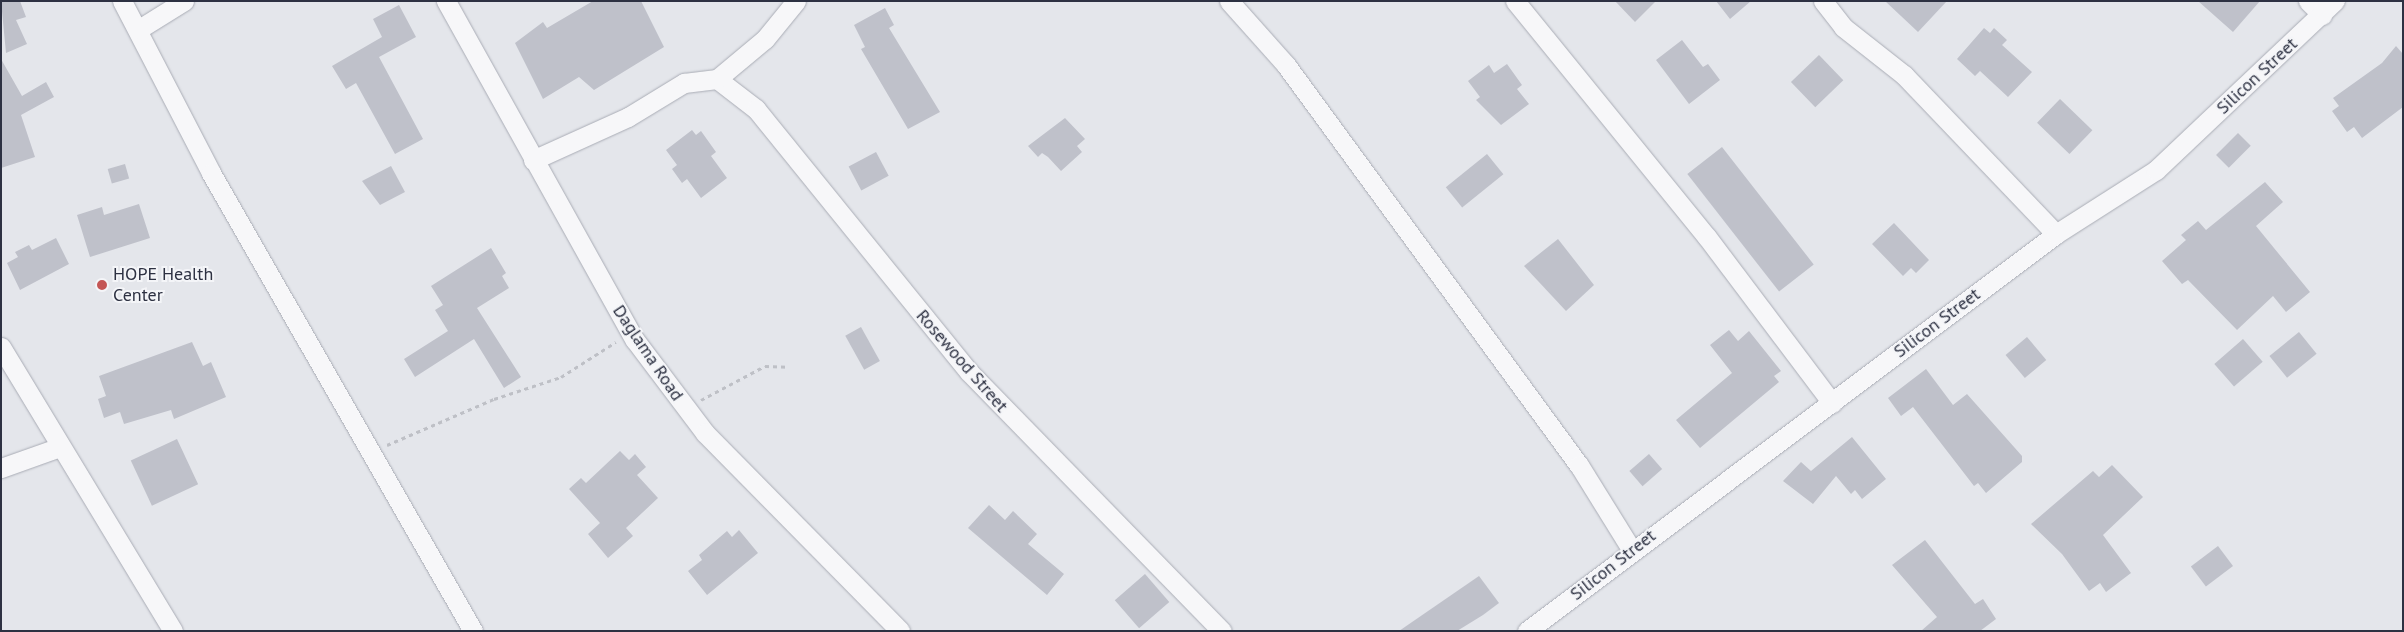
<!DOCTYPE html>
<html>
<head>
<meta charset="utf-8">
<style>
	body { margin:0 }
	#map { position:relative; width:2404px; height:632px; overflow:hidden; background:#e4e6eb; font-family:"PT Sans",sans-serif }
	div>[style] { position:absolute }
	.building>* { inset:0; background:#bfc1ca; transform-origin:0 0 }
	.path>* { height:3px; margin-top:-1.5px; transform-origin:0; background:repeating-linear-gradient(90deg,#bec0c6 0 4px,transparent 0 8px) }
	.roads { filter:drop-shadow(0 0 1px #a9acb5) drop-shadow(0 0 1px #a9acb5) }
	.street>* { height:19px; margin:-9.5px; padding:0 9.5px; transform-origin:9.5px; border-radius:9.5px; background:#f7f7f9 }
	.dots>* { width:14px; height:14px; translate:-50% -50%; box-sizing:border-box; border:2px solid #f4f5f8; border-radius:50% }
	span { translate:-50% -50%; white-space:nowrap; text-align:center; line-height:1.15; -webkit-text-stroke:4px #f4f5f8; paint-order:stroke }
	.street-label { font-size:18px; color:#2d3142 }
	.poi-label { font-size:18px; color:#2d3142 }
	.left { translate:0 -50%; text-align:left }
	.frame { position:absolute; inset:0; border:2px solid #2d3142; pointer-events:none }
</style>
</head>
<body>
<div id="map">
	<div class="building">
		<i style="clip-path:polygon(1px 1px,20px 1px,26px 17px,16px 20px,27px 44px,6px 53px)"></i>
		<i style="clip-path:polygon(593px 1px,641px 1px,664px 47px,594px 90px,579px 77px,543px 99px,515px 43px,543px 22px,547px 28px)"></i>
		<i style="clip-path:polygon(1615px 1px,1656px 1px,1635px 22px)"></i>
		<i style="clip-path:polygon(1716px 1px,1751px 1px,1730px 19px)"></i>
		<i style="clip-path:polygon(1885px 1px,1947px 1px,1918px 32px)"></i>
		<i style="clip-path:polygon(2198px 1px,2260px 1px,2233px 32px)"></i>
		<i style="clip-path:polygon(399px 5px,416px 37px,379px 57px,423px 139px,395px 154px,356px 83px,346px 89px,332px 66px,382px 37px,373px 19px)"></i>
		<i style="clip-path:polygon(885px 8px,894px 25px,889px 28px,940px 112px,908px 129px,861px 49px,865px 47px,854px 25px)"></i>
		<i style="clip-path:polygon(1984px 28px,1990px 33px,1994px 28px,2007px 40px,2002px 45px,2032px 72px,2008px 97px,1980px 71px,1975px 76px,1957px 59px)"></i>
		<i style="clip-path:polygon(1682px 40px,1703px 67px,1708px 64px,1720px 80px,1689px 104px,1656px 60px)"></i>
		<i style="clip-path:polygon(2396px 46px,2403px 54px,2403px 107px,2362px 138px,2354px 127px,2347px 132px,2332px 111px,2339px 106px,2333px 98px,2382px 63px)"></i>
		<i style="left:1819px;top:55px;width:35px;height:39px;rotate:46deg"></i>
		<i style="clip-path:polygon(1px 59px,22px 96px,46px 82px,54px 97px,21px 115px,35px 157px,1px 168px)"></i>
		<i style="clip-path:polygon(1507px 64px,1522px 85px,1517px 89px,1529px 104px,1501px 125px,1476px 100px,1480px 97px,1468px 81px,1489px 65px,1494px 73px)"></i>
		<i style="left:2060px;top:99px;width:45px;height:33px;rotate:44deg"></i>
		<i style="clip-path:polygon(1065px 118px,1085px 139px,1077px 146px,1082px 152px,1061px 171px,1048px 157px,1042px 153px,1038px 157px,1028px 146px)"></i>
		<i style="clip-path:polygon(692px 130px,696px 135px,701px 131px,716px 152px,711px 156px,727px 178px,701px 198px,687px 179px,682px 183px,672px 169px,677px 165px,666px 150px)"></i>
		<i style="left:2238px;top:133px;width:18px;height:31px;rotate:45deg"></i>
		<i style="left:1722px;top:147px;width:149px;height:44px;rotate:52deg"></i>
		<i style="left:876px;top:152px;width:27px;height:31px;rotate:62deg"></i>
		<i style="left:1487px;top:154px;width:26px;height:53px;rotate:51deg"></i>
		<i style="left:125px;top:164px;width:15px;height:18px;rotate:74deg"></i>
		<i style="clip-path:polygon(391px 166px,405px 192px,380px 205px,362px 181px)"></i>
		<i style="clip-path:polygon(2265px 182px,2283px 202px,2256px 226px,2310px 292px,2286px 312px,2273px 296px,2237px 330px,2188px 280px,2182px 284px,2162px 261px,2186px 240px,2181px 235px,2198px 221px,2206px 230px)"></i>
		<i style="clip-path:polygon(139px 204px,150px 238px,90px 257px,77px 215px,102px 207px,104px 215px)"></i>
		<i style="clip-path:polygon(1894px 223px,1929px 260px,1916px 273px,1911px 268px,1903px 276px,1872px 244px)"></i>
		<i style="clip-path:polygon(56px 238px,69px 264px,20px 290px,7px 263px,18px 257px,15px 252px,29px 245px,32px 250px)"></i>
		<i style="clip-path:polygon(1558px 239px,1594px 285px,1566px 311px,1524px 266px)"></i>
		<i style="clip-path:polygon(491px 248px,506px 273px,502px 276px,509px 288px,477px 308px,521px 377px,504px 388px,474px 339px,415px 377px,404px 359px,448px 331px,435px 310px,443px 305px,431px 286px)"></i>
		<i style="left:861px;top:327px;width:39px;height:18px;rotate:61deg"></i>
		<i style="clip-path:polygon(1729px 330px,1738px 341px,1749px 331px,1781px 371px,1774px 376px,1779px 382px,1700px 448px,1676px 420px,1732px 373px,1710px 345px)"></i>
		<i style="left:2299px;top:332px;width:28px;height:38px;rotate:51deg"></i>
		<i style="left:2027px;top:337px;width:30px;height:28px;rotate:50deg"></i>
		<i style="left:2243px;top:339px;width:30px;height:38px;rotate:49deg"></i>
		<i style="clip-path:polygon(192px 342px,203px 366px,211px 362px,226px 397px,174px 419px,171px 410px,124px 424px,120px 412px,104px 418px,98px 399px,106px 396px,99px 376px)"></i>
		<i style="clip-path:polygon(1926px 369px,1953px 405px,1967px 394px,2022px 456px,2022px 462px,1986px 493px,1978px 483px,1974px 486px,1913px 407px,1901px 416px,1888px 398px)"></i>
		<i style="clip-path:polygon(1852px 437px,1886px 479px,1862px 499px,1855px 490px,1851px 494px,1836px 476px,1813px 504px,1783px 481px,1801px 462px,1811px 471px)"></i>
		<i style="left:177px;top:439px;width:50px;height:51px;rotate:65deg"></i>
		<i style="clip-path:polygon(620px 451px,629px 460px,635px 454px,646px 467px,637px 475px,658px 498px,626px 528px,633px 536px,608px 558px,588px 534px,600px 523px,569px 489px,581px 478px,586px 483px)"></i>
		<i style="left:1649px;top:454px;width:20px;height:26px;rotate:49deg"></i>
		<i style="clip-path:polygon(2112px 465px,2143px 497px,2103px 535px,2131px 573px,2106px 592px,2100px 583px,2089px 591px,2062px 554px,2031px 524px,2093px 471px,2099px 477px)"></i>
		<i style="clip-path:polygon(989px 505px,1005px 520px,1013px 511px,1037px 534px,1028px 544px,1064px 574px,1047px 595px,968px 528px)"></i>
		<i style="clip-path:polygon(739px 530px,758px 553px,707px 595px,688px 571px,702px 560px,699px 555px,727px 531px,732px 537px)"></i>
		<i style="clip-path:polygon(1925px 540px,1975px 604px,1983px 599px,1996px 619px,1980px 631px,1921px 631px,1937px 617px,1892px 565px)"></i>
		<i style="left:2218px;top:546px;width:25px;height:34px;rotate:53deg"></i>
		<i style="left:1145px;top:574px;width:37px;height:40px;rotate:49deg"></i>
		<i style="clip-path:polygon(1479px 576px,1499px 603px,1483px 615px,1457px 631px,1399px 631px)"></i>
	</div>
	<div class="path">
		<i style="left:701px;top:400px;width:72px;rotate:-28deg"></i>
		<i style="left:765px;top:366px;width:23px;rotate:2deg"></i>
		<i style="left:387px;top:445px;width:116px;rotate:-23.3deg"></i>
		<i style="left:494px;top:399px;width:71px;rotate:-18.2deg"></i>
		<i style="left:561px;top:377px;width:65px;rotate:-32.5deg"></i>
	</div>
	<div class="roads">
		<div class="street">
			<i style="left:122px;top:1px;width:194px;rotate:62.6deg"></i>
			<i style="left:211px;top:173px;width:528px;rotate:60.23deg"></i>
			<i style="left:446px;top:1px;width:388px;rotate:60.9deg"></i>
			<i style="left:635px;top:340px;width:116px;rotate:53deg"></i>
			<i style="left:705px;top:433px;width:278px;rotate:45.4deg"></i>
			<i style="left:1229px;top:1px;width:86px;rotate:48.3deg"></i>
			<i style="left:1286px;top:65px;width:496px;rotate:53.8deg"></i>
			<i style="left:1579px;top:465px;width:99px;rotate:58.2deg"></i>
			<i style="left:1515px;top:1px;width:304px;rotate:50.9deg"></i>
			<i style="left:1707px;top:237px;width:208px;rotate:53deg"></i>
			<i style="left:1823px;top:1px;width:33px;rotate:52deg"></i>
			<i style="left:1843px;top:27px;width:78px;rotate:38.2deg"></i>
			<i style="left:1904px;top:75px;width:220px;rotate:46.3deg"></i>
			<i style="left:2308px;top:1px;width:20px;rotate:45deg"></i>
			<i style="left:139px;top:29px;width:53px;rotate:-31.9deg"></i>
			<i style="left:717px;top:79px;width:49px;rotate:37.6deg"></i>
			<i style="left:756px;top:109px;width:338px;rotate:51deg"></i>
			<i style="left:969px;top:372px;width:362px;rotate:45.7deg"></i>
			<i style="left:533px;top:160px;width:104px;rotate:-24.4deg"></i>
			<i style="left:628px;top:117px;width:66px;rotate:-31.3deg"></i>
			<i style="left:684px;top:83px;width:33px;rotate:-7deg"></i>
			<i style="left:717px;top:79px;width:62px;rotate:-39.8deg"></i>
			<i style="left:765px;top:39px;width:49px;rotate:-50.8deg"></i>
			<i style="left:1px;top:347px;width:332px;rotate:58.8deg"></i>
			<i style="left:1px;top:468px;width:63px;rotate:-19.6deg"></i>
			<i style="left:1527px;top:631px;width:661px;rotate:-36.89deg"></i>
			<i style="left:2056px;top:234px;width:119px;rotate:-32.6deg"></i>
			<i style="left:2156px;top:170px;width:246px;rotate:-43.4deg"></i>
		</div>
	</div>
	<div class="dots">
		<i style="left:102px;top:285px;background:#c45655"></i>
	</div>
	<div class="street-label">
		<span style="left:2257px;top:76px;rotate:-43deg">Silicon Street</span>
		<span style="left:1937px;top:323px;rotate:-37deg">Silicon Street</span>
		<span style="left:648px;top:353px;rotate:56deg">Daglama Road</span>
		<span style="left:962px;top:361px;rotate:49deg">Rosewood Street</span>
		<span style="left:1613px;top:565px;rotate:-38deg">Silicon Street</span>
	</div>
	<div class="poi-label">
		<span class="left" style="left:113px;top:285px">HOPE Health<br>Center</span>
	</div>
	<div class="frame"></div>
</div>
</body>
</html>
